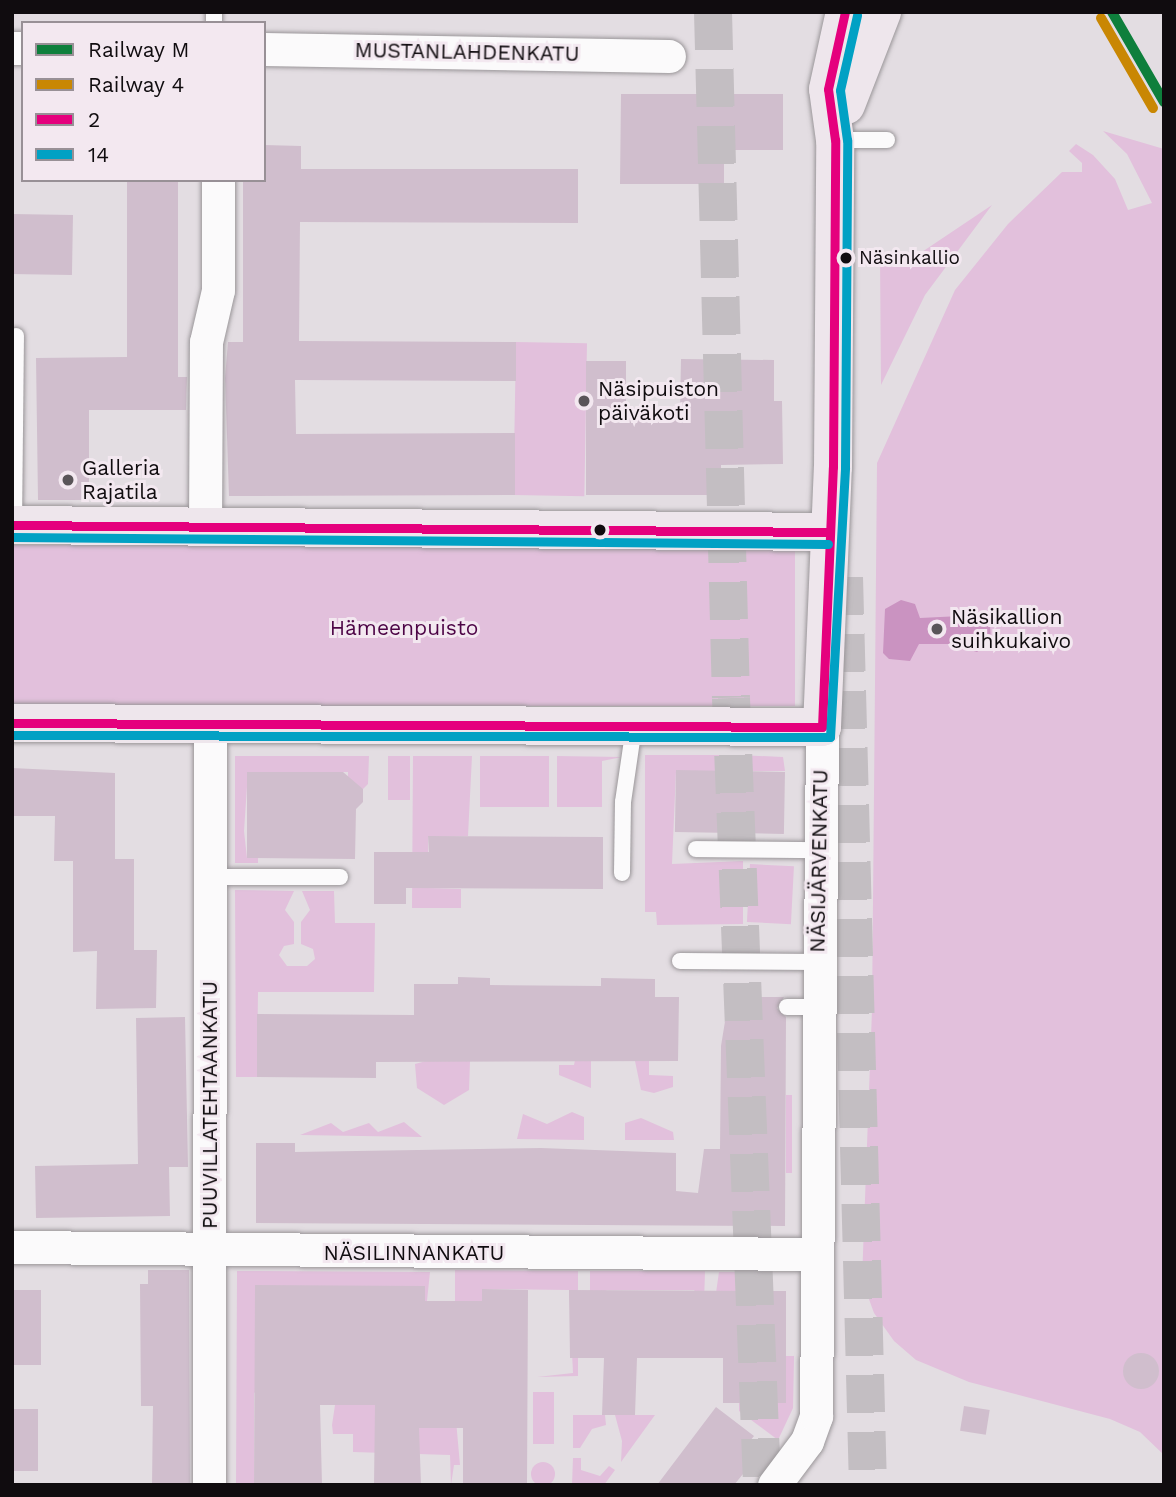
<!DOCTYPE html>
<html>
<head>
<meta charset="utf-8">
<style>
	body { margin:0 }
	#map { position:relative; width:1176px; height:1497px; overflow:hidden; background:#e3dde2; font-family:"Work Sans",sans-serif }
	div>[style] { position:absolute }
	.green>* { inset:0; background:#e2c0dc; transform-origin:0 0 }
	.round { border-radius:50% }
	.water>* { inset:0; background:#ca93c1 }
	.building>* { inset:0; background:#d0becd; transform-origin:0 0 }
	.highway-tunnel>* { height:38px; margin-top:-19px; transform-origin:0; background:repeating-linear-gradient(90deg,#c3bec2 0 38px,transparent 0 57px) }
	.roads { filter:drop-shadow(0 0 2px #9a9699) drop-shadow(0 0 2px #9a9699) }
	.lane>* { height:16px; margin:-8px; padding:0 8px; transform-origin:8px; border-radius:8px; background:#fbfafb }
	.street>* { height:33px; margin:-16.5px; padding:0 16.5px; transform-origin:16.5px; border-radius:16.5px; background:#fbfafb }
	.primary>* { height:38px; margin:-19px; padding:0 19px; transform-origin:19px; border-radius:19px; background:#eee6ec }
	.bus-1>* { height:9px; margin:-4.5px; padding:0 4.5px; transform-origin:4.5px; border-radius:4.5px; background:#e5007d }
	.bus-2>* { height:9px; margin:-4.5px; padding:0 4.5px; transform-origin:4.5px; border-radius:4.5px; background:#01a1c4 }
	.rail-1>* { height:10px; margin:-5px; padding:0 5px; transform-origin:5px; border-radius:5px; background:#0e7f3c }
	.rail-2>* { height:10px; margin:-5px; padding:0 5px; transform-origin:5px; border-radius:5px; background:#c98703 }
	.dots>* { width:19px; height:19px; translate:-50% -50%; box-sizing:border-box; border:4px solid #f3e8f0; border-radius:50% }
	span { translate:-50% -50%; white-space:nowrap; text-align:center; line-height:1.15; -webkit-text-stroke:6px #f3e8f0; paint-order:stroke }
	.bus-label { font-size:19px; color:#100c0f }
	.left { translate:0 -50%; text-align:left }
	.street-label { font-size:21px; color:#100c0f }
	.poi-label { font-size:21px; color:#100c0f }
	.park-label { font-size:21px; color:#4d0546 }
	.frame { position:absolute; inset:0; border:14px solid #100c0f; pointer-events:none }
	.legend { position:absolute; left:21px; top:21px; width:245px; height:161px; box-sizing:border-box; background:#f3e8f0; border:2px solid #989096; margin:0; padding:9px 12px; list-style:none; font-size:21px; color:#100c0f }
	.legend li { display:flex; align-items:center; gap:14px; height:35px }
	.legend b { width:35px; border:2px solid #989096 }
</style>
</head>
<body>
<div id="map">
	<div class="green">
		<i style="clip-path:polygon(1103px 131px,1164px 149px,1164px 1455px,1140px 1432px,1110px 1419px,969px 1382px,916px 1360px,894px 1341px,874px 1313px,862px 1280px,872px 1010px,877px 463px,955px 290px,1008px 224px,1062px 172px,1082px 172px,1082px 163px,1069px 151px,1076px 144px,1093px 155px,1115px 179px,1128px 210px,1152px 203px,1127px 154px)"></i>
		<i style="clip-path:polygon(992px 205px,925px 295px,881px 385px,880px 258px,913px 258px)"></i>
		<i style="left:516px;top:342px;width:71px;height:153px;rotate:1deg"></i>
		<i style="left:12px;top:545px;width:783px;height:161px"></i>
		<i style="clip-path:polygon(645px 755px,722px 755px,722px 771px,676px 771px,672px 864px,743px 861px,743px 924px,657px 925px,656px 912px,645px 912px)"></i>
		<i style="clip-path:polygon(739px 755px,783px 757px,785px 771px,739px 771px)"></i>
		<i style="clip-path:polygon(235px 756px,369px 756px,368px 784px,363px 789px,348px 782px,348px 772px,248px 772px,244px 831px,247px 858px,258px 858px,258px 863px,235px 863px)"></i>
		<i style="left:388px;top:756px;width:22px;height:44px"></i>
		<i style="clip-path:polygon(413px 756px,472px 756px,468px 836px,428px 837px,429px 888px,461px 889px,461px 908px,412px 908px)"></i>
		<i style="left:480px;top:756px;width:69px;height:51px"></i>
		<i style="clip-path:polygon(557px 756px,622px 757px,602px 761px,602px 807px,557px 807px)"></i>
		<i style="left:750px;top:864px;width:44px;height:58px;rotate:3deg"></i>
		<i style="clip-path:polygon(235px 890px,294px 891px,285px 910px,294px 922px,294px 944px,284px 946px,279px 955px,287px 966px,307px 966px,315px 959px,313px 949px,301px 944px,301px 922px,310px 910px,302px 891px,334px 891px,335px 923px,375px 923px,374px 992px,258px 992px,257px 1077px,236px 1077px)"></i>
		<i style="clip-path:polygon(430px 1060px,470px 1061px,469px 1090px,444px 1105px,417px 1088px,415px 1064px)"></i>
		<i style="clip-path:polygon(575px 1060px,591px 1061px,591px 1088px,559px 1075px,559px 1065px,574px 1065px)"></i>
		<i style="clip-path:polygon(635px 1061px,649px 1061px,649px 1075px,673px 1076px,673px 1087px,654px 1093px,641px 1090px)"></i>
		<i style="left:786px;top:1095px;width:6px;height:78px"></i>
		<i style="clip-path:polygon(572px 1112px,584px 1117px,584px 1140px,517px 1139px,523px 1114px,547px 1124px)"></i>
		<i style="clip-path:polygon(641px 1118px,673px 1132px,674px 1140px,625px 1140px,625px 1123px)"></i>
		<i style="clip-path:polygon(404px 1122px,422px 1137px,300px 1135px,331px 1123px,343px 1132px,369px 1123px,378px 1132px)"></i>
		<i style="clip-path:polygon(455px 1270px,578px 1271px,578px 1376px,537px 1377px,573px 1373px,569px 1290px,482px 1289px,482px 1301px,464px 1301px,455px 1409px,460px 1465px,454px 1465px,451px 1485px,450px 1455px,353px 1452px,353px 1434px,333px 1434px,332px 1425px,335px 1405px,375px 1405px,375px 1428px,455px 1364px)"></i>
		<i style="clip-path:polygon(237px 1271px,430px 1272px,425px 1320px,425px 1286px,254px 1393px,254px 1485px,236px 1485px)"></i>
		<i style="clip-path:polygon(590px 1271px,705px 1271px,704px 1304px,694px 1290px,607px 1290px,590px 1301px)"></i>
		<i style="clip-path:polygon(719px 1272px,753px 1272px,755px 1290px,716px 1293px)"></i>
		<i style="clip-path:polygon(786px 1356px,794px 1356px,793px 1408px,778px 1440px,739px 1411px,739px 1403px)"></i>
		<i style="left:533px;top:1392px;width:21px;height:52px"></i>
		<i style="clip-path:polygon(573px 1415px,605px 1415px,606px 1425px,592px 1429px,580px 1448px,573px 1448px)"></i>
		<i style="clip-path:polygon(615px 1415px,655px 1415px,621px 1462px,622px 1441px)"></i>
		<i style="clip-path:polygon(573px 1458px,581px 1458px,581px 1470px,600px 1476px,609px 1466px,615px 1470px,604px 1485px,572px 1485px)"></i>
		<i class="round" style="left:531px;top:1462px;width:24px;height:24px"></i>
	</div>
	<div class="water">
		<i style="clip-path:polygon(901px 600px,915px 604px,920px 618px,981px 615px,990px 625px,991px 639px,977px 652px,951px 644px,919px 644px,910px 661px,889px 659px,883px 653px,885px 609px)"></i>
	</div>
	<div class="building">
		<i style="clip-path:polygon(621px 94px,783px 94px,783px 150px,724px 150px,724px 184px,620px 184px)"></i>
		<i style="clip-path:polygon(264px 145px,301px 146px,301px 169px,578px 169px,578px 223px,300px 222px,299px 341px,516px 342px,516px 381px,295px 380px,296px 434px,515px 433px,515px 495px,229px 496px,225px 378px,228px 342px,243px 342px,243px 180px,264px 180px)"></i>
		<i style="clip-path:polygon(127px 180px,178px 180px,178px 377px,187px 377px,186px 410px,89px 410px,89px 500px,38px 500px,36px 358px,127px 357px)"></i>
		<i style="left:12px;top:214px;width:61px;height:60px;rotate:1deg"></i>
		<i style="clip-path:polygon(681px 359px,774px 360px,774px 401px,782px 401px,783px 464px,721px 465px,721px 495px,586px 495px,586px 361px,626px 361px,626px 412px,680px 411px)"></i>
		<i style="clip-path:polygon(12px 768px,115px 773px,115px 859px,134px 859px,134px 950px,157px 950px,156px 1008px,96px 1009px,97px 951px,73px 952px,73px 861px,54px 861px,55px 816px,12px 816px)"></i>
		<i style="left:676px;top:770px;width:109px;height:62px;rotate:1deg"></i>
		<i style="clip-path:polygon(247px 772px,343px 772px,363px 789px,363px 802px,356px 809px,355px 859px,247px 858px)"></i>
		<i style="clip-path:polygon(428px 836px,603px 837px,603px 889px,406px 888px,406px 904px,374px 904px,374px 852px,429px 852px)"></i>
		<i style="clip-path:polygon(458px 977px,490px 978px,490px 985px,601px 986px,601px 978px,655px 979px,655px 997px,679px 997px,678px 1061px,376px 1062px,376px 1078px,257px 1077px,257px 1014px,414px 1015px,414px 984px,458px 984px)"></i>
		<i style="clip-path:polygon(729px 997px,784px 997px,777px 1008px,786px 1017px,785px 1226px,256px 1223px,256px 1143px,295px 1143px,295px 1152px,541px 1148px,676px 1153px,676px 1191px,698px 1193px,704px 1149px,720px 1149px,721px 1046px)"></i>
		<i style="clip-path:polygon(185px 1017px,188px 1167px,169px 1167px,170px 1216px,36px 1218px,35px 1166px,138px 1164px,136px 1018px)"></i>
		<i style="clip-path:polygon(148px 1270px,189px 1270px,190px 1485px,152px 1485px,153px 1406px,141px 1406px,140px 1284px,148px 1284px)"></i>
		<i style="clip-path:polygon(255px 1285px,425px 1286px,425px 1301px,482px 1301px,482px 1289px,528px 1290px,527px 1485px,463px 1485px,463px 1428px,419px 1428px,421px 1485px,374px 1485px,375px 1405px,320px 1405px,322px 1485px,254px 1485px)"></i>
		<i style="left:12px;top:1290px;width:29px;height:75px"></i>
		<i style="clip-path:polygon(569px 1290px,786px 1291px,786px 1403px,723px 1403px,723px 1358px,637px 1358px,635px 1415px,602px 1415px,604px 1358px,570px 1358px)"></i>
		<i class="round" style="left:1123px;top:1353px;width:36px;height:36px"></i>
		<i style="left:964px;top:1406px;width:26px;height:25px;rotate:9deg"></i>
		<i style="clip-path:polygon(716px 1407px,754px 1436px,750px 1441px,761px 1449px,743px 1474px,734px 1485px,657px 1485px)"></i>
		<i style="left:12px;top:1409px;width:26px;height:62px"></i>
	</div>
	<div class="highway-tunnel">
		<i style="left:713px;top:12px;width:686px;rotate:88.5deg"></i>
		<i style="left:731px;top:698px;width:788px;rotate:87.74deg"></i>
		<i style="left:844px;top:577px;width:908px;rotate:88.49deg"></i>
	</div>
	<div class="roads">
		<div class="lane">
			<i style="left:214px;top:12px;width:11px;rotate:90deg"></i>
			<i style="left:835px;top:140px;width:52px"></i>
			<i style="left:14px;top:525px;width:189px;rotate:-89.4deg"></i>
			<i style="left:696px;top:849px;width:122px;rotate:0.5deg"></i>
			<i style="left:622px;top:873px;width:71px;rotate:-89.2deg"></i>
			<i style="left:623px;top:802px;width:76px;rotate:-81.7deg"></i>
			<i style="left:210px;top:877px;width:130px"></i>
			<i style="left:680px;top:961px;width:137px;rotate:0.4deg"></i>
			<i style="left:787px;top:1007px;width:30px"></i>
		</div>
		<div class="street">
			<i style="left:12px;top:48px;width:11px"></i>
			<i style="left:264px;top:49px;width:405px;rotate:1deg"></i>
			<i style="left:205px;top:529px;width:187px;rotate:-89.7deg"></i>
			<i style="left:206px;top:342px;width:53px;rotate:-77deg"></i>
			<i style="left:218px;top:290px;width:110px;rotate:-90deg"></i>
			<i style="left:12px;top:1247px;width:804px;rotate:0.5deg"></i>
			<i style="left:209px;top:1485px;width:761px;rotate:-89.92deg"></i>
			<i style="left:774px;top:1485px;width:55px;rotate:-53.1deg"></i>
			<i style="left:807px;top:1441px;width:27px;rotate:-70deg"></i>
			<i style="left:816px;top:1416px;width:689px;rotate:-89.5deg"></i>
		</div>
		<div class="primary">
			<i style="left:846px;top:105px;width:100px;rotate:-68.8deg"></i>
			<i style="left:12px;top:525px;width:816px;rotate:0.49deg"></i>
			<i style="left:12px;top:723px;width:810px;rotate:0.28deg"></i>
			<i style="left:822px;top:727px;width:260px;rotate:-87.6deg"></i>
			<i style="left:833px;top:467px;width:327px;rotate:-89.6deg"></i>
			<i style="left:835px;top:140px;width:51px;rotate:-97.8deg"></i>
			<i style="left:828px;top:89px;width:79px;rotate:-77.6deg"></i>
		</div>
	</div>
	<div class="bus-1">
		<i style="left:12px;top:525px;width:816px;rotate:0.49deg"></i>
		<i style="left:12px;top:723px;width:810px;rotate:0.28deg"></i>
		<i style="left:822px;top:727px;width:260px;rotate:-87.6deg"></i>
		<i style="left:833px;top:467px;width:327px;rotate:-89.6deg"></i>
		<i style="left:835px;top:140px;width:51px;rotate:-97.8deg"></i>
		<i style="left:828px;top:89px;width:79px;rotate:-77.6deg"></i>
	</div>
	<div class="bus-2">
		<i style="left:12px;top:537px;width:816px;rotate:0.49deg"></i>
		<i style="left:12px;top:735px;width:818px;rotate:0.14deg"></i>
		<i style="left:830px;top:737px;width:270px;rotate:-86.8deg"></i>
		<i style="left:845px;top:467px;width:327px;rotate:-89.6deg"></i>
		<i style="left:847px;top:140px;width:50px;rotate:-98deg"></i>
		<i style="left:840px;top:90px;width:77px;rotate:-77.2deg"></i>
	</div>
	<div class="rail-1">
		<i style="left:1112px;top:12px;width:104px;rotate:60deg"></i>
	</div>
	<div class="rail-2">
		<i style="left:1101px;top:18px;width:104px;rotate:60deg"></i>
	</div>
	<div class="dots">
		<i style="left:846px;top:258px;background:#100c0f"></i>
		<i style="left:584px;top:401px;background:#5a5559"></i>
		<i style="left:68px;top:480px;background:#5a5559"></i>
		<i style="left:600px;top:530px;background:#100c0f"></i>
		<i style="left:937px;top:629px;background:#5a5559"></i>
	</div>
	<div class="bus-label">
		<span class="left" style="left:859px;top:258px">Näsinkallio</span>
	</div>
	<div class="street-label">
		<span style="left:467px;top:52px;rotate:1deg">MUSTANLAHDENKATU</span>
		<span style="left:819px;top:861px;rotate:-89deg">NÄSIJÄRVENKATU</span>
		<span style="left:210px;top:1105px;rotate:-90deg">PUUVILLATEHTAANKATU</span>
		<span style="left:414px;top:1253px">NÄSILINNANKATU</span>
	</div>
	<div class="poi-label">
		<span class="left" style="left:598px;top:401px">Näsipuiston<br>päiväkoti</span>
		<span class="left" style="left:82px;top:480px">Galleria<br>Rajatila</span>
		<span class="left" style="left:951px;top:629px">Näsikallion<br>suihkukaivo</span>
	</div>
	<div class="park-label">
		<span style="left:404px;top:628px">Hämeenpuisto</span>
	</div>
	<div class="frame"></div>
	<ul class="legend">
	<li><b style="height:9px;background:#0e7f3c"></b>Railway M</li>
	<li><b style="height:9px;background:#c98703"></b>Railway 4</li>
	<li><b style="height:9px;background:#e5007d"></b>2</li>
	<li><b style="height:9px;background:#01a1c4"></b>14</li>
	</ul>
</div>
</body>
</html>
